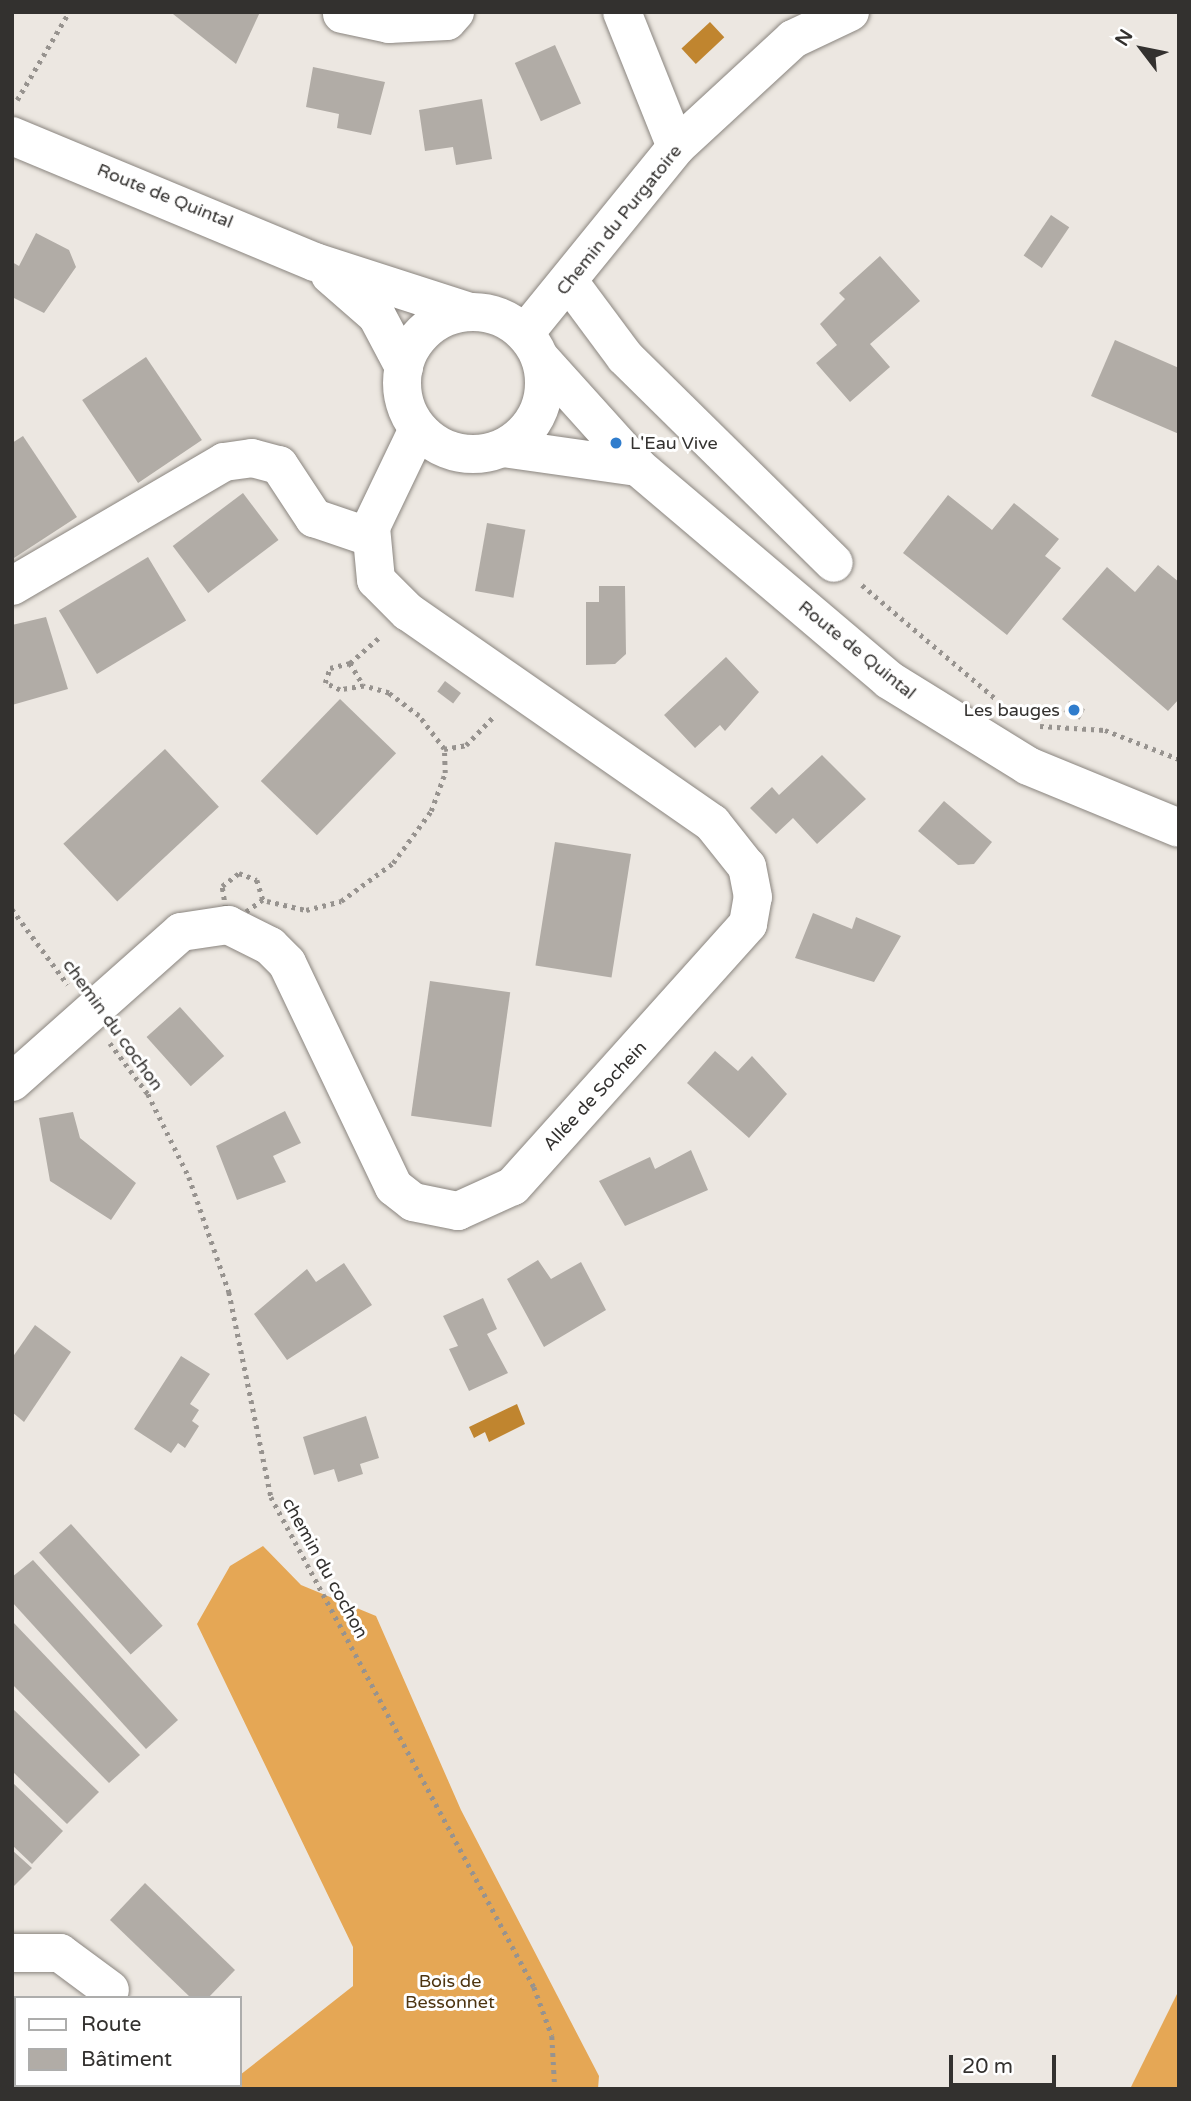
<!DOCTYPE html>
<html>
<head>
<meta charset="utf-8">
<style>
	body { margin:0 }
	#map { position:relative; width:1191px; height:2101px; overflow:hidden; background:#ece7e1; font-family:"Varela Round",sans-serif }
	div>[style] { position:absolute }
	.forest>* { inset:0; background:#e5a755 }
	.water>* { inset:0; background:#c0852f; transform-origin:0 0 }
	.building>* { inset:0; background:#b1aca6; transform-origin:0 0 }
	.path>* { height:4.5px; margin-top:-2.25px; transform-origin:0; background:repeating-linear-gradient(90deg,#97938f 0 3.5px,transparent 0 8.5px) }
	.roads { filter:drop-shadow(0 0 2px #8a857f) drop-shadow(0 0 2px #8a857f) }
	.minor>* { height:38px; margin:-19px; padding:0 19px; transform-origin:19px; border-radius:19px; background:#fff }
	.minor>.ring { margin:-19px; padding:0; box-sizing:content-box; background:none; border:38px solid #fff; border-radius:50% }
	.dots>* { width:19px; height:19px; translate:-50% -50%; box-sizing:border-box; border:4px solid #fff; border-radius:50% }
	span { translate:-50% -50%; white-space:nowrap; text-align:center; line-height:1.15; -webkit-text-stroke:6px #fff; paint-order:stroke }
	.street-label { font-size:18px; color:#33312f }
	.poi-label { font-size:18px; color:#33312f }
	.left { translate:0 -50%; text-align:left }
	.right { translate:-100% -50%; text-align:right }
	.park-label { font-size:18px; color:#4e3511 }
	.frame { position:absolute; inset:0; border:14px solid #33312f; pointer-events:none }
	.legend { position:absolute; left:14px; top:1996px; width:228px; height:91px; box-sizing:border-box; background:#fff; border:2px solid #adadac; margin:0; padding:9px 12px; list-style:none; font-size:21px; color:#33312f }
	.legend li { display:flex; align-items:center; gap:14px; height:35px }
	.legend b { width:35px; border:2px solid #adadac }
	.north { position:absolute; left:1107px; top:14px; width:70px; height:70px; -webkit-text-stroke:5px #fff; paint-order:stroke; rotate:302deg; font-size:19px; font-weight:700; line-height:28px; text-align:center; color:#33312f }
	.north::after { content:''; display:block; margin:auto; width:24px; height:32px; background:#33312f; clip-path:polygon(50% 0,100% 100%,50% 72%,0 100%) }
	.scale { position:absolute; left:949px; top:2055px; width:107px; height:32px; box-sizing:border-box; border:4px solid #33312f; border-top:0; padding-left:9px; font-size:21px; line-height:24px; white-space:nowrap; color:#33312f; -webkit-text-stroke:5px #fff; paint-order:stroke }
</style>
</head>
<body>
<div id="map">
	<div class="forest">
		<i style="clip-path:polygon(263px 1546px,301px 1585px,376px 1616px,461px 1810px,599px 2076px,598px 2089px,221px 2089px,240px 2085px,240px 2075px,353px 1986px,353px 1947px,197px 1624px,230px 1566px)"></i>
		<i style="clip-path:polygon(1179px 1990px,1179px 2089px,1130px 2089px)"></i>
	</div>
	<div class="water">
		<i style="left:710px;top:22px;width:21px;height:39px;rotate:47deg"></i>
		<i style="clip-path:polygon(517px 1404px,525px 1424px,489px 1442px,485px 1432px,474px 1438px,469px 1427px)"></i>
	</div>
	<div class="building">
		<i style="clip-path:polygon(260px 12px,236px 64px,173px 14px,174px 12px)"></i>
		<i style="left:555px;top:45px;width:64px;height:44px;rotate:66deg"></i>
		<i style="clip-path:polygon(313px 67px,385px 82px,371px 135px,337px 128px,339px 114px,306px 107px)"></i>
		<i style="clip-path:polygon(482px 99px,492px 159px,456px 165px,453px 147px,425px 151px,419px 110px)"></i>
		<i style="left:1051px;top:215px;width:22px;height:49px;rotate:34deg"></i>
		<i style="clip-path:polygon(36px 233px,69px 250px,76px 267px,44px 313px,12px 297px,12px 262px,19px 266px)"></i>
		<i style="clip-path:polygon(880px 256px,920px 301px,870px 344px,890px 367px,850px 402px,816px 363px,837px 345px,820px 324px,845px 299px,839px 293px)"></i>
		<i style="clip-path:polygon(1115px 340px,1179px 368px,1179px 434px,1091px 396px)"></i>
		<i style="left:146px;top:357px;width:100px;height:77px;rotate:56deg"></i>
		<i style="clip-path:polygon(23px 436px,77px 517px,14px 558px,12px 443px)"></i>
		<i style="left:243px;top:493px;width:59px;height:88px;rotate:53deg"></i>
		<i style="clip-path:polygon(948px 495px,992px 530px,1014px 503px,1059px 539px,1045px 556px,1061px 568px,1007px 635px,903px 553px)"></i>
		<i style="left:487px;top:523px;width:39px;height:69px;rotate:10deg"></i>
		<i style="left:148px;top:557px;width:74px;height:104px;rotate:59deg"></i>
		<i style="clip-path:polygon(1158px 565px,1179px 582px,1179px 699px,1168px 711px,1062px 619px,1107px 567px,1135px 592px)"></i>
		<i style="clip-path:polygon(599px 586px,625px 586px,626px 654px,615px 664px,586px 665px,586px 602px,599px 602px)"></i>
		<i style="clip-path:polygon(46px 617px,68px 689px,12px 705px,12px 625px)"></i>
		<i style="clip-path:polygon(726px 657px,759px 692px,725px 731px,720px 725px,695px 748px,664px 715px)"></i>
		<i style="left:445px;top:681px;width:20px;height:13px;rotate:37deg"></i>
		<i style="left:340px;top:699px;width:78px;height:114px;rotate:44deg"></i>
		<i style="left:1069px;top:701px;width:18px;height:12px;rotate:27deg"></i>
		<i style="left:165px;top:749px;width:79px;height:139px;rotate:47deg"></i>
		<i style="clip-path:polygon(822px 755px,866px 799px,817px 844px,793px 818px,776px 834px,750px 808px,772px 787px,779px 795px)"></i>
		<i style="clip-path:polygon(944px 801px,992px 842px,974px 864px,958px 865px,918px 831px)"></i>
		<i style="left:555px;top:842px;width:77px;height:125px;rotate:9deg"></i>
		<i style="clip-path:polygon(813px 913px,852px 929px,856px 917px,901px 936px,874px 982px,795px 958px)"></i>
		<i style="left:430px;top:981px;width:81px;height:136px;rotate:8deg"></i>
		<i style="left:180px;top:1007px;width:66px;height:45px;rotate:48deg"></i>
		<i style="clip-path:polygon(715px 1051px,738px 1071px,752px 1056px,787px 1094px,749px 1138px,687px 1083px)"></i>
		<i style="clip-path:polygon(285px 1111px,301px 1143px,273px 1156px,286px 1182px,237px 1200px,216px 1146px)"></i>
		<i style="clip-path:polygon(73px 1112px,80px 1138px,136px 1183px,111px 1220px,50px 1181px,39px 1118px)"></i>
		<i style="clip-path:polygon(691px 1150px,708px 1190px,625px 1226px,599px 1181px,650px 1157px,655px 1169px)"></i>
		<i style="clip-path:polygon(538px 1260px,551px 1279px,581px 1262px,606px 1310px,544px 1347px,507px 1279px)"></i>
		<i style="clip-path:polygon(344px 1263px,372px 1305px,287px 1360px,254px 1314px,307px 1269px,316px 1282px)"></i>
		<i style="clip-path:polygon(483px 1298px,497px 1329px,487px 1334px,508px 1373px,469px 1391px,449px 1349px,458px 1346px,443px 1316px)"></i>
		<i style="clip-path:polygon(35px 1325px,71px 1352px,24px 1422px,12px 1412px,12px 1358px)"></i>
		<i style="clip-path:polygon(181px 1356px,210px 1374px,190px 1404px,199px 1410px,192px 1421px,199px 1426px,185px 1448px,178px 1443px,171px 1453px,134px 1429px)"></i>
		<i style="clip-path:polygon(366px 1416px,379px 1458px,360px 1464px,363px 1474px,338px 1482px,334px 1469px,314px 1475px,303px 1437px)"></i>
		<i style="left:71px;top:1524px;width:137px;height:43px;rotate:48deg"></i>
		<i style="clip-path:polygon(33px 1560px,178px 1720px,146px 1749px,12px 1602px,12px 1577px)"></i>
		<i style="clip-path:polygon(12px 1621px,140px 1755px,109px 1783px,12px 1684px)"></i>
		<i style="clip-path:polygon(12px 1708px,99px 1792px,67px 1824px,12px 1771px)"></i>
		<i style="clip-path:polygon(12px 1782px,63px 1831px,32px 1864px,12px 1845px)"></i>
		<i style="clip-path:polygon(12px 1850px,32px 1868px,12px 1888px)"></i>
		<i style="clip-path:polygon(145px 1883px,235px 1970px,208px 1998px,191px 1998px,110px 1920px)"></i>
	</div>
	<div class="path">
		<i style="left:17px;top:100px;width:102px;rotate:-59.4deg"></i>
		<i style="left:862px;top:585px;width:177px;rotate:40.4deg"></i>
		<i style="left:350px;top:663px;width:41px;rotate:-41.1deg"></i>
		<i style="left:1040px;top:726px;width:65px;rotate:3.5deg"></i>
		<i style="left:1105px;top:730px;width:79px;rotate:21.4deg"></i>
		<i style="left:444px;top:749px;width:22px;rotate:-10deg"></i>
		<i style="left:466px;top:745px;width:40px;rotate:-46deg"></i>
		<i style="left:239px;top:873px;width:19px;rotate:21deg"></i>
		<i style="left:257px;top:880px;width:21px;rotate:73deg"></i>
		<i style="left:263px;top:900px;width:43px;rotate:144.5deg"></i>
		<i style="left:228px;top:925px;width:39px;rotate:-99deg"></i>
		<i style="left:222px;top:886px;width:21px;rotate:-37deg"></i>
		<i style="left:267px;top:901px;width:40px;rotate:13deg"></i>
		<i style="left:306px;top:910px;width:36px;rotate:-14deg"></i>
		<i style="left:341px;top:901px;width:64px;rotate:-36.2deg"></i>
		<i style="left:393px;top:863px;width:64px;rotate:-53.8deg"></i>
		<i style="left:431px;top:811px;width:40px;rotate:-69.8deg"></i>
		<i style="left:445px;top:773px;width:24px;rotate:-92deg"></i>
		<i style="left:444px;top:749px;width:41px;rotate:-127.1deg"></i>
		<i style="left:419px;top:716px;width:38px;rotate:-143deg"></i>
		<i style="left:389px;top:693px;width:26px;rotate:-164deg"></i>
		<i style="left:364px;top:686px;width:24px;rotate:171deg"></i>
		<i style="left:340px;top:690px;width:17px;rotate:-155deg"></i>
		<i style="left:325px;top:683px;width:16px;rotate:-72deg"></i>
		<i style="left:330px;top:668px;width:21px;rotate:-14deg"></i>
		<i style="left:350px;top:663px;width:27px;rotate:59deg"></i>
		<i style="left:12px;top:909px;width:94px;rotate:53.6deg"></i>
		<i style="left:110px;top:1043px;width:64px;rotate:53.3deg"></i>
		<i style="left:148px;top:1094px;width:93px;rotate:63.7deg"></i>
		<i style="left:189px;top:1177px;width:122px;rotate:70.8deg"></i>
		<i style="left:229px;top:1292px;width:209px;rotate:78.4deg"></i>
		<i style="left:271px;top:1497px;width:556px;rotate:61.78deg"></i>
		<i style="left:534px;top:1987px;width:52px;rotate:69.8deg"></i>
		<i style="left:552px;top:2036px;width:53px;rotate:86.8deg"></i>
	</div>
	<div class="roads">
		<div class="minor">
			<i style="left:622px;top:12px;width:145px;rotate:68.2deg"></i>
			<i style="left:342px;top:14px;width:48px;rotate:12deg"></i>
			<i style="left:389px;top:24px;width:58px;rotate:-3deg"></i>
			<i style="left:447px;top:21px;width:12px;rotate:-48deg"></i>
			<i style="left:12px;top:136px;width:328px;rotate:22.6deg"></i>
			<i style="left:315px;top:262px;width:163px;rotate:17.9deg"></i>
			<i style="left:330px;top:275px;width:62px;rotate:41.1deg"></i>
			<i style="left:377px;top:316px;width:58px;rotate:62.1deg"></i>
			<i style="left:570px;top:283px;width:92px;rotate:53.4deg"></i>
			<i style="left:625px;top:357px;width:293px;rotate:44.6deg"></i>
			<i class="ring" style="left:402px;top:312px;width:104px;height:104px"></i>
			<i style="left:525px;top:333px;width:240px;rotate:-50.9deg"></i>
			<i style="left:676px;top:147px;width:159px;rotate:-42.7deg"></i>
			<i style="left:793px;top:39px;width:63px;rotate:-25.3deg"></i>
			<i style="left:540px;top:358px;width:147px;rotate:48deg"></i>
			<i style="left:638px;top:467px;width:329px;rotate:40.3deg"></i>
			<i style="left:889px;top:680px;width:163px;rotate:31.7deg"></i>
			<i style="left:1028px;top:766px;width:163px;rotate:22.3deg"></i>
			<i style="left:504px;top:448px;width:135px;rotate:8.1deg"></i>
			<i style="left:12px;top:586px;width:246px;rotate:-30.3deg"></i>
			<i style="left:224px;top:462px;width:28px;rotate:-8deg"></i>
			<i style="left:252px;top:458px;width:28px;rotate:15deg"></i>
			<i style="left:279px;top:465px;width:64px;rotate:56.6deg"></i>
			<i style="left:314px;top:518px;width:59px;rotate:18.7deg"></i>
			<i style="left:12px;top:1082px;width:226px;rotate:-41.6deg"></i>
			<i style="left:181px;top:932px;width:48px;rotate:-8.5deg"></i>
			<i style="left:228px;top:925px;width:47px;rotate:26.6deg"></i>
			<i style="left:270px;top:946px;width:24px;rotate:45deg"></i>
			<i style="left:287px;top:963px;width:248px;rotate:64.5deg"></i>
			<i style="left:394px;top:1187px;width:24px;rotate:38deg"></i>
			<i style="left:413px;top:1202px;width:46px;rotate:11.3deg"></i>
			<i style="left:458px;top:1211px;width:60px;rotate:-24.4deg"></i>
			<i style="left:513px;top:1186px;width:352px;rotate:-48.1deg"></i>
			<i style="left:748px;top:924px;width:27px;rotate:-80deg"></i>
			<i style="left:753px;top:897px;width:31px;rotate:-101deg"></i>
			<i style="left:747px;top:867px;width:56px;rotate:-128.5deg"></i>
			<i style="left:712px;top:823px;width:370px;rotate:-145.2deg"></i>
			<i style="left:408px;top:612px;width:45px;rotate:-135deg"></i>
			<i style="left:376px;top:580px;width:53px;rotate:-95.4deg"></i>
			<i style="left:371px;top:527px;width:109px;rotate:-64.4deg"></i>
			<i style="left:12px;top:1953px;width:48px"></i>
			<i style="left:60px;top:1953px;width:62px;rotate:36.5deg"></i>
		</div>
	</div>
	<div class="dots">
		<i style="left:616px;top:443px;background:#307dcd"></i>
		<i style="left:1074px;top:710px;background:#307dcd"></i>
	</div>
	<div class="street-label">
		<span style="left:165px;top:196px;rotate:22deg">Route de Quintal</span>
		<span style="left:619px;top:220px;rotate:-51deg">Chemin du Purgatoire</span>
		<span style="left:857px;top:650px;rotate:39deg">Route de Quintal</span>
		<span style="left:113px;top:1025px;rotate:54deg">chemin du cochon</span>
		<span style="left:595px;top:1096px;rotate:-47deg">Allée de Sochein</span>
		<span style="left:325px;top:1568px;rotate:61deg">chemin du cochon</span>
	</div>
	<div class="poi-label">
		<span class="left" style="left:630px;top:443px">L'Eau Vive</span>
		<span class="right" style="left:1060px;top:710px">Les bauges</span>
	</div>
	<div class="park-label">
		<span style="left:450px;top:1992px">Bois de<br>Bessonnet</span>
	</div>
	<div class="frame"></div>
	<ul class="legend">
	<li><b style="height:9px;background:#fff"></b>Route</li>
	<li><b style="height:19px;background:#b1aca6"></b>Bâtiment</li>
	</ul>
	<div class="north">N</div>
	<div class="scale">20 m</div>
</div>
</body>
</html>
